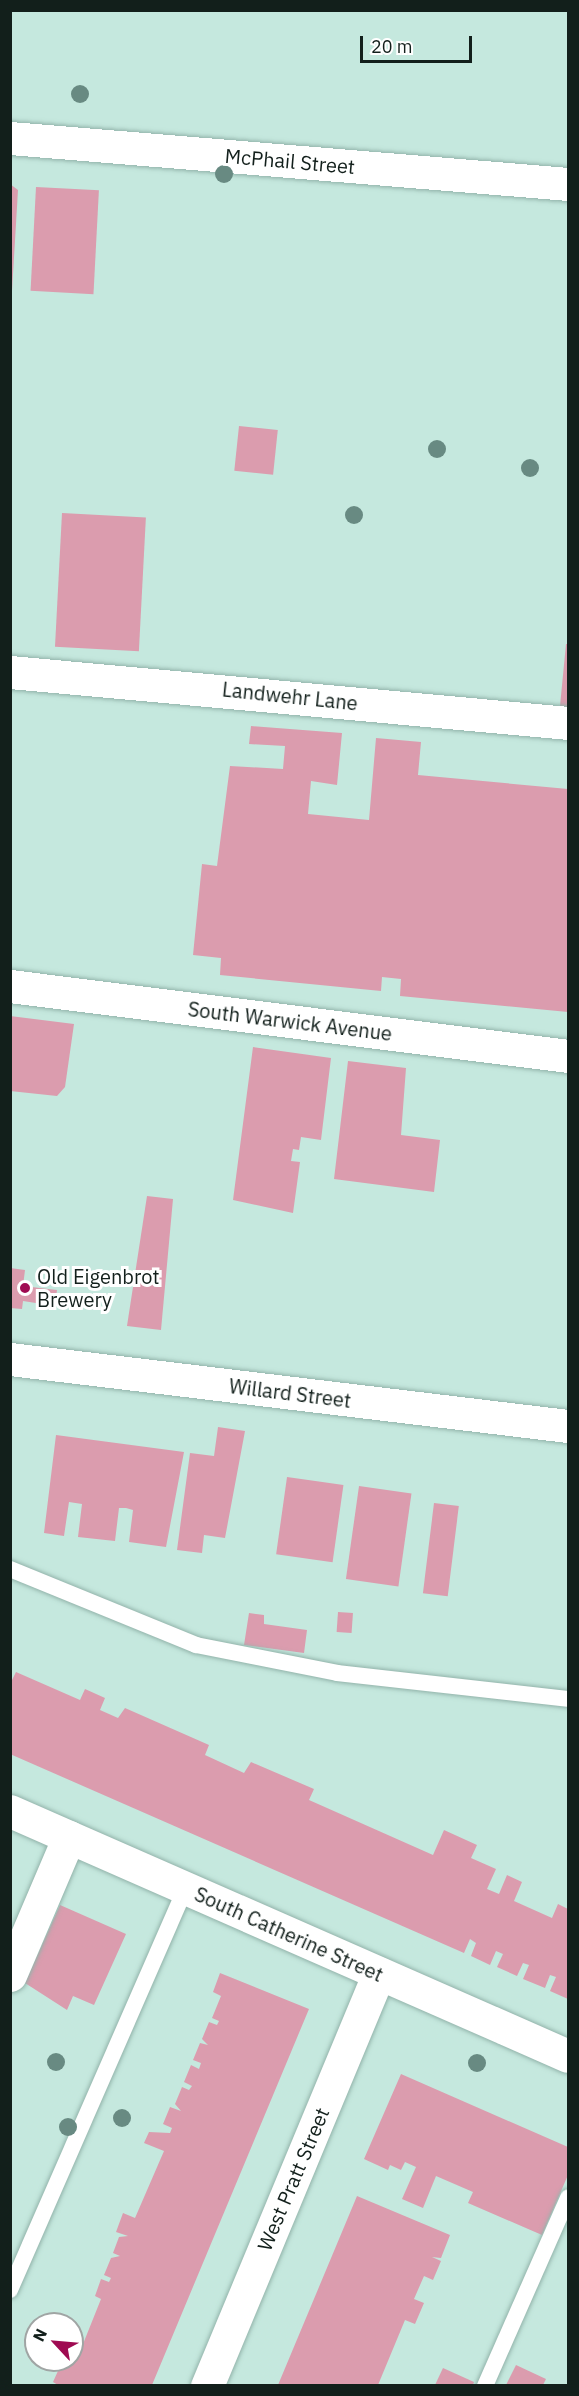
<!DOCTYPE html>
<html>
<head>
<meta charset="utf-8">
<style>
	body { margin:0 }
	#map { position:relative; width:579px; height:2396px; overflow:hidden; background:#c5e8de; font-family:"IBM Plex Sans",sans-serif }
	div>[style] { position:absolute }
	.building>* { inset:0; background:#db9cae; transform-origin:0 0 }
	.roads { filter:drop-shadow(0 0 2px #92b3aa) drop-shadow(0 0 2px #92b3aa) }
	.service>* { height:16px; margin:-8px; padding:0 8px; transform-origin:8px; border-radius:8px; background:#fff }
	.minor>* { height:33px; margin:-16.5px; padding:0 16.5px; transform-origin:16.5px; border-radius:16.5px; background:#fff }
	.trees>* { width:18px; height:18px; margin:-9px; border-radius:50%; background:#688a82 }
	.dots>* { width:16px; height:16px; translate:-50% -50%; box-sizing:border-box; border:3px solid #fff; border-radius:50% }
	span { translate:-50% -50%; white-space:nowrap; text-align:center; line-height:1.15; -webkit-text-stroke:6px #fff; paint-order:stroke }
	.street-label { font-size:20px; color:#121f1b }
	.poi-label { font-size:20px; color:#121f1b }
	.left { translate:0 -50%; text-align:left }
	.frame { position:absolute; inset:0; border:12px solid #121f1b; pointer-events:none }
	.north { position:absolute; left:24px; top:2312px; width:60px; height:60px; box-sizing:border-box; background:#fff; border:2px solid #a0a5a4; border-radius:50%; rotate:296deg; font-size:16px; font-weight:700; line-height:24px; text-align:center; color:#121f1b }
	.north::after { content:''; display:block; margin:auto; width:21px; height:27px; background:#9f0b52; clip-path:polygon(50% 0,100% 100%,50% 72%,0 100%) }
	.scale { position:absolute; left:360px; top:36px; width:112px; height:27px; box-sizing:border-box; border:3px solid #121f1b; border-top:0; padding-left:8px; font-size:18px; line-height:21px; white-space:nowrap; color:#121f1b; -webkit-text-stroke:4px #fff; paint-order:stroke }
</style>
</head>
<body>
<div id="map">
	<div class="building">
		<i style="clip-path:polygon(10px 184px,18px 190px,12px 291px,10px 291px)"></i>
		<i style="left:36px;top:187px;width:63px;height:104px;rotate:3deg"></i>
		<i style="left:239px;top:426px;width:39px;height:45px;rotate:6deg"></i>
		<i style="left:62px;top:513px;width:84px;height:134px;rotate:3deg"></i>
		<i style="clip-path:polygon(566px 644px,568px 644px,568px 707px,560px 706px)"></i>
		<i style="clip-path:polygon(251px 726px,342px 733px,337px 785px,311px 781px,308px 814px,369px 820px,376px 738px,421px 742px,418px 775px,568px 789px,568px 1012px,400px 996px,401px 979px,382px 977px,381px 991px,220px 975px,221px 958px,193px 955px,202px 864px,217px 866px,230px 766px,283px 769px,285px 746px,249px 744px)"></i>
		<i style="clip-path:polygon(10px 1016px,74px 1024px,65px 1087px,57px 1096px,10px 1091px)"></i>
		<i style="clip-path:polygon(253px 1047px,331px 1058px,321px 1140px,301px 1137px,299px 1150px,293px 1149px,291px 1161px,300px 1162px,293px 1213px,233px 1200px)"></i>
		<i style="clip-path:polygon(348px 1061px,406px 1068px,401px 1135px,440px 1140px,434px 1192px,334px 1179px)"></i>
		<i style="clip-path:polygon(147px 1196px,173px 1199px,161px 1330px,127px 1326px)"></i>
		<i style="clip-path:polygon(10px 1268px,25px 1270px,23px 1286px,57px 1290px,55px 1306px,23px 1301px,22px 1309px,10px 1308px)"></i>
		<i style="clip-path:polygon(218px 1427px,245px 1431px,225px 1538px,204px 1535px,202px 1553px,177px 1550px,190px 1453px,214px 1456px)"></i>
		<i style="clip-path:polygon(56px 1435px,184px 1452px,166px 1547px,129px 1542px,133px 1510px,126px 1508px,119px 1508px,115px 1541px,78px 1537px,82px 1504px,69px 1502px,64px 1536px,44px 1533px)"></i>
		<i style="left:287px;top:1477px;width:57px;height:78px;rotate:8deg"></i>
		<i style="left:359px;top:1486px;width:53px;height:94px;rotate:8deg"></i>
		<i style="left:434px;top:1503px;width:25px;height:91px;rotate:7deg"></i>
		<i style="left:338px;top:1612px;width:15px;height:20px;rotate:4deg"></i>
		<i style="clip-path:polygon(249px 1613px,264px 1615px,264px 1624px,307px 1630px,304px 1653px,244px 1645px)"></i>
		<i style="clip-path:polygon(16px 1672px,80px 1700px,85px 1689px,105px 1698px,100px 1710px,118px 1718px,125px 1708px,209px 1745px,205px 1755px,244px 1773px,251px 1762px,314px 1789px,309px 1800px,433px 1855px,444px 1830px,477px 1845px,471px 1858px,496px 1869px,487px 1889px,499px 1894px,507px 1875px,522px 1882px,514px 1901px,552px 1918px,558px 1904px,568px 1909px,568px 1999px,550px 1991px,556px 1977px,550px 1975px,545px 1988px,523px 1979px,529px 1965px,523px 1963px,517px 1976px,497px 1967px,503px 1954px,496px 1951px,490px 1965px,471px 1956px,476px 1943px,470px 1939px,464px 1953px,10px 1754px,10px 1684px)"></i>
		<i style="clip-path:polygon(60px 1905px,126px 1934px,94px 2005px,73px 1996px,67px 2010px,25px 1983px)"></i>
		<i style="clip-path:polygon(220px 1973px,309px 2009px,152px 2385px,58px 2385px,53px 2382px,62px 2362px,57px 2360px,72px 2360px,72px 2339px,83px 2344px,101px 2299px,95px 2296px,101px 2279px,109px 2282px,111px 2278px,104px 2275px,111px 2258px,120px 2256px,113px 2253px,119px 2237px,128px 2236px,116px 2232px,123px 2213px,135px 2218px,164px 2151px,144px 2143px,149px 2132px,170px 2133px,172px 2128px,163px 2124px,170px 2107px,181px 2111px,175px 2104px,182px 2087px,189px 2090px,192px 2086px,184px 2082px,191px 2065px,199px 2069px,201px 2063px,193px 2060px,200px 2043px,208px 2045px,202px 2039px,209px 2022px,217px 2025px,219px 2021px,212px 2018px,221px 1996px,213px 1992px)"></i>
		<i style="clip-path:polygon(401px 2074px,568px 2147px,568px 2175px,542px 2235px,468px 2203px,473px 2192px,436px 2176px,423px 2208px,402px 2199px,416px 2167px,405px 2162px,401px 2170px,390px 2165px,388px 2170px,364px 2159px)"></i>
		<i style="clip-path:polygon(357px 2196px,450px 2235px,441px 2258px,432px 2257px,441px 2261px,433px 2280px,424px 2276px,414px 2299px,424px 2303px,415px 2324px,405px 2320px,378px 2385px,278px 2385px)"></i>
		<i style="clip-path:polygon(516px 2365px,546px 2379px,543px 2385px,506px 2385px)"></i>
		<i style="clip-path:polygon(443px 2368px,474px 2382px,473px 2385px,435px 2385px)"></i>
	</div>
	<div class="roads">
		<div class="service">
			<i style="left:10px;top:1569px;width:201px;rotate:22.2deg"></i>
			<i style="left:196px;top:1645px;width:144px;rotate:11.2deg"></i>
			<i style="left:337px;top:1673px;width:232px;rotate:6.4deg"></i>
			<i style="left:10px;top:2290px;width:439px;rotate:-66.4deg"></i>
			<i style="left:485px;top:2386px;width:206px;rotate:-66.2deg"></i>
		</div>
		<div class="minor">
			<i style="left:10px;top:138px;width:560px;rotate:4.71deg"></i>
			<i style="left:10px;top:672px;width:560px;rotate:5.22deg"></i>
			<i style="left:10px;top:986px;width:562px;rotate:7.15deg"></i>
			<i style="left:10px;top:1359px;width:562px;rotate:6.85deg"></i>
			<i style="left:10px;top:1811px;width:609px;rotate:23.7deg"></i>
			<i style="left:10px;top:1975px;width:150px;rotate:-66.9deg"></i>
			<i style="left:207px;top:2386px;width:447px;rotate:-67.4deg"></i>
		</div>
	</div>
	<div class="trees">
		<i style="left:80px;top:94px"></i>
		<i style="left:224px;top:174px"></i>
		<i style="left:437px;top:449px"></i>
		<i style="left:530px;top:468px"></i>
		<i style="left:354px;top:515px"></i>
		<i style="left:56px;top:2062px"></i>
		<i style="left:477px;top:2063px"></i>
		<i style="left:122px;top:2118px"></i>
		<i style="left:68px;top:2127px"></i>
	</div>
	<div class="dots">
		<i style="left:25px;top:1288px;background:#9f0b52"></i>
	</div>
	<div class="street-label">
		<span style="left:290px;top:161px;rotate:5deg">McPhail Street</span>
		<span style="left:290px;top:696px;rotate:6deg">Landwehr Lane</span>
		<span style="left:290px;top:1021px;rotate:7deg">South Warwick Avenue</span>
		<span style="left:290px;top:1393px;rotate:7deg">Willard Street</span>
		<span style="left:289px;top:1934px;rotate:24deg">South Catherine Street</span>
		<span style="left:293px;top:2179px;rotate:-67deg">West Pratt Street</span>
	</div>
	<div class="poi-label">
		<span class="left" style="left:37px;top:1288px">Old Eigenbrot<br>Brewery</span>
	</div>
	<div class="frame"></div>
	<div class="north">N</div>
	<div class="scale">20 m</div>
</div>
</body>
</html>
